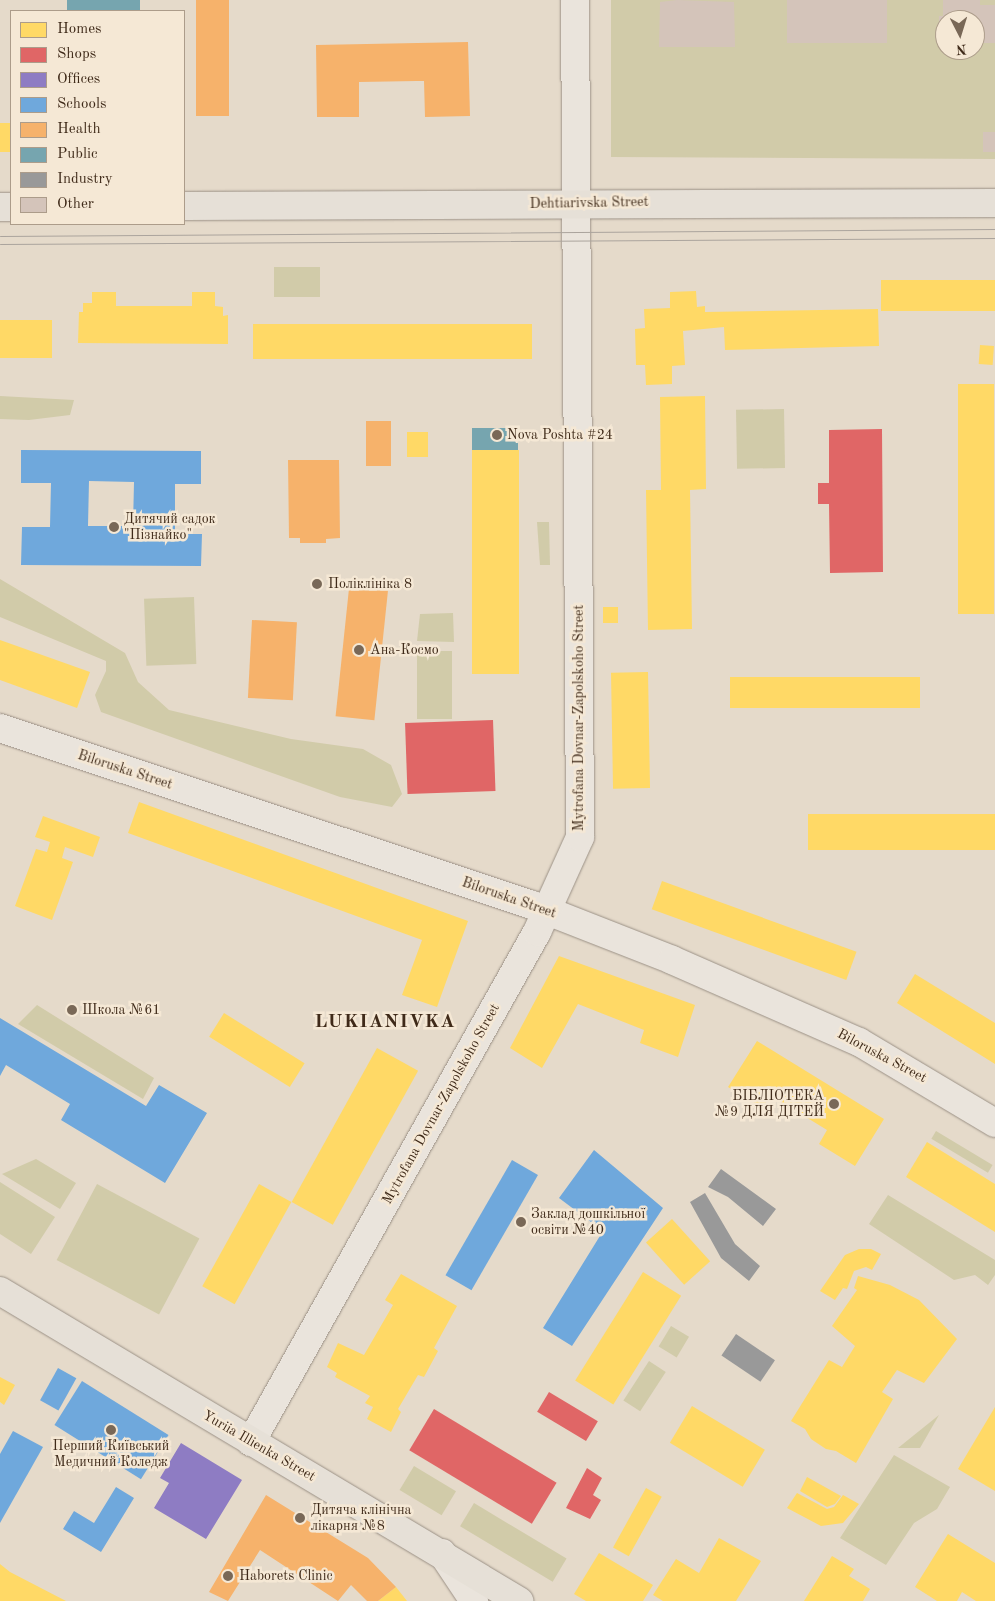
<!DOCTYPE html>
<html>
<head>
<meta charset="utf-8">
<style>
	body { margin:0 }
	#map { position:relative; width:995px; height:1601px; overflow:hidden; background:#e5daca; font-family:"Old Standard TT",serif }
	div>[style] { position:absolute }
	.green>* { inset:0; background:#d1cba9; transform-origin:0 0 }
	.homes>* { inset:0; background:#ffd966; transform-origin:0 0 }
	.shops>* { inset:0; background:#e06666; transform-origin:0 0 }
	.offices>* { inset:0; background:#8e7cc3 }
	.schools>* { inset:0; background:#6fa8dc; transform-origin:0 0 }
	.health>* { inset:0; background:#f6b26b; transform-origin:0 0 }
	.public>* { inset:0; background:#76a5af; transform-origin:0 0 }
	.industry>* { inset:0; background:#999; transform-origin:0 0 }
	.building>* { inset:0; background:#d4c4ba; transform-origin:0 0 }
	.roads { filter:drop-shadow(0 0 1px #9b9186) drop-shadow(0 0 1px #9b9186) }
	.minor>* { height:28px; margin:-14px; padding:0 14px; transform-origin:14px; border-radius:14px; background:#eae4dc }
	.major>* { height:28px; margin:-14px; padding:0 14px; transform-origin:14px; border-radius:14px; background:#e6e0d7 }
	.tram>* { height:1px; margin:-0.5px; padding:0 0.5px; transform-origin:0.5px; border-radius:0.5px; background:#aba49d }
	.dots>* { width:14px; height:14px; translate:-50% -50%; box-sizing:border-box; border:2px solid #f5e8d5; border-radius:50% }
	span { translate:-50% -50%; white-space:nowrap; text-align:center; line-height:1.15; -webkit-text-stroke:5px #f5e8d5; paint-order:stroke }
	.street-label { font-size:14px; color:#3f2a19 }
	.poi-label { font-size:14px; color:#3f2a19 }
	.left { translate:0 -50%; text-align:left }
	.right { translate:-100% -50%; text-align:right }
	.district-label { font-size:19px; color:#3f2a19; font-weight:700; letter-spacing:1px }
	.legend { position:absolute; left:10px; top:10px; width:175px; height:215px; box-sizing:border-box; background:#f5e8d5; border:1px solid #ac9c8a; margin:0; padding:6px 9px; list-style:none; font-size:15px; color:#3f2a19 }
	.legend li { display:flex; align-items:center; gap:10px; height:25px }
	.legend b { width:25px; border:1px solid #ac9c8a }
	.north { position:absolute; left:935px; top:10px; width:50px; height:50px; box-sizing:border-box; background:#f5e8d5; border:1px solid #ac9c8a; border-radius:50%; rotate:175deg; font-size:14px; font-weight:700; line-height:20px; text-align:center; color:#3f2a19 }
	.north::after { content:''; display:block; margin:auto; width:18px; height:22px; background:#796857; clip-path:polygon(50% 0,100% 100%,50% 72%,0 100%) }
</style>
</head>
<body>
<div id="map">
	<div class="green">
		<i style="clip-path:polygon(evenodd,611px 0,995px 0,995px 159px,611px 157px,611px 0,945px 20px,975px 20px,975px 50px,945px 50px,945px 20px)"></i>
		<i style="left:274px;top:267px;width:46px;height:30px"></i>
		<i style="clip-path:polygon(0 396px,74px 400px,70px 415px,29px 420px,0 419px)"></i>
		<i style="left:784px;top:409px;width:59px;height:48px;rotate:89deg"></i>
		<i style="clip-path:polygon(537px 522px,549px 522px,550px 565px,540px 565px)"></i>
		<i style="clip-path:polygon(0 579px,125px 653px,138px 682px,169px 710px,291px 739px,363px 749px,391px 765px,402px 794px,392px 807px,340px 797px,101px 712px,95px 695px,106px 671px,106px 661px,0 617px)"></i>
		<i style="left:194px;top:597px;width:67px;height:50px;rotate:88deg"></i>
		<i style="clip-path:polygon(453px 613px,454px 642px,417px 641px,420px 614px)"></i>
		<i style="left:417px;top:651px;width:35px;height:68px"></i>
		<i style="clip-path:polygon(37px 1005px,154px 1078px,143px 1099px,18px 1024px)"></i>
		<i style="left:936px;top:1131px;width:66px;height:9px;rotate:31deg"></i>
		<i style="clip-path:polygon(36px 1159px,76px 1183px,60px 1209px,2px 1174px)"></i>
		<i style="clip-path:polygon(0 1182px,55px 1217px,31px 1254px,0 1234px)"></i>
		<i style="left:97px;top:1184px;width:116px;height:86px;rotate:28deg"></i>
		<i style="clip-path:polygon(888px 1195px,995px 1260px,995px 1275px,988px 1285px,975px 1275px,954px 1280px,869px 1224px)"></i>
		<i style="left:671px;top:1326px;width:21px;height:24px;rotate:31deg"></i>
		<i style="left:649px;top:1361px;width:20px;height:47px;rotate:33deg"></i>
		<i style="clip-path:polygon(939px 1415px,920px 1448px,898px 1448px)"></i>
		<i style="clip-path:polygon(894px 1455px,950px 1487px,937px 1509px,914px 1523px,886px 1565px,840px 1538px)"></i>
		<i style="left:414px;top:1466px;width:49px;height:28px;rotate:31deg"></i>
		<i style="left:474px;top:1503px;width:108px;height:27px;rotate:31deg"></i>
	</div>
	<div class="homes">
		<i style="left:0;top:123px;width:11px;height:29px"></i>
		<i style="left:995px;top:280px;width:31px;height:114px;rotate:90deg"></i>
		<i style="clip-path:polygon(696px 291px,697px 307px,705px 306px,705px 312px,878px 309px,879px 346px,725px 350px,724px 327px,683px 331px,685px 365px,672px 366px,672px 384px,646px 385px,645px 365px,636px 365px,635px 329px,645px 328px,644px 309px,670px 308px,670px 292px)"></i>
		<i style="clip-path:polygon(92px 292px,116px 292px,116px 306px,192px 306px,192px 292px,215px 292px,215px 306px,223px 307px,223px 316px,228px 315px,228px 344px,78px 343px,79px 312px,83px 312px,83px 303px,92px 303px)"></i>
		<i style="left:0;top:320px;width:52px;height:38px"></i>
		<i style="left:532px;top:324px;width:35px;height:279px;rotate:90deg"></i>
		<i style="left:980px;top:345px;width:14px;height:19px;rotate:4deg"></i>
		<i style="left:958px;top:384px;width:36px;height:230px"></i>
		<i style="clip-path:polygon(705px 396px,706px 489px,690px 490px,692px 629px,648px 630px,646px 490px,661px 490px,660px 397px)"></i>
		<i style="left:407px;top:432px;width:21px;height:25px"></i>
		<i style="left:472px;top:450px;width:47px;height:224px"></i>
		<i style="left:603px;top:607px;width:15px;height:16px"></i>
		<i style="clip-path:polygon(0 640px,90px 672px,77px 708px,0 680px)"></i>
		<i style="left:648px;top:672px;width:116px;height:37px;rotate:89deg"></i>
		<i style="left:730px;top:677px;width:190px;height:31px"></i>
		<i style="clip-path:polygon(139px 802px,468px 921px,437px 1007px,402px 995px,422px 940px,128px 833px)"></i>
		<i style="left:995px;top:814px;width:36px;height:187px;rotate:90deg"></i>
		<i style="clip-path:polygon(43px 816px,100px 837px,93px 857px,65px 847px,62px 858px,73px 862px,52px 920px,15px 906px,36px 849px,47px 852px,50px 842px,35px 837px)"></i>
		<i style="left:662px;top:881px;width:207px;height:30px;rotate:20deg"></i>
		<i style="clip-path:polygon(559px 956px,695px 1005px,678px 1057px,640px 1043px,644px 1030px,578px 1004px,542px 1068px,510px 1048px)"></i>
		<i style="clip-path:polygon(915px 974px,995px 1023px,995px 1064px,897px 1003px)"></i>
		<i style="left:224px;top:1013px;width:95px;height:28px;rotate:32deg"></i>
		<i style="clip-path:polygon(757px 1041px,884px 1119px,855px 1166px,819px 1144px,827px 1130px,770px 1095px,762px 1108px,728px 1087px)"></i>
		<i style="left:377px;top:1048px;width:47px;height:176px;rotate:29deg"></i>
		<i style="clip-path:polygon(927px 1142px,995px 1184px,995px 1232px,906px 1177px)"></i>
		<i style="left:259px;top:1184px;width:37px;height:117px;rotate:29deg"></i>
		<i style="left:672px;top:1219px;width:57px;height:35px;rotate:48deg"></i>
		<i style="clip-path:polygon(859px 1249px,871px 1249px,881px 1254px,872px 1270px,866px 1267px,854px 1271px,847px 1289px,843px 1288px,835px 1300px,820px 1291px,845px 1255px)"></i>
		<i style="left:643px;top:1272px;width:45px;height:128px;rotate:32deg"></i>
		<i style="clip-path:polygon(401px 1274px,457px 1306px,434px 1348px,438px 1351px,424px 1377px,418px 1375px,398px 1409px,401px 1412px,391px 1432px,367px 1419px,373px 1407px,365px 1403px,370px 1396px,335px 1377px,337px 1373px,327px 1367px,338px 1343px,364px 1355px,393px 1305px,385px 1300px)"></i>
		<i style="clip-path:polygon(858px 1276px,890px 1285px,919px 1300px,957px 1339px,924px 1383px,897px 1370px,882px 1392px,893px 1399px,856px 1463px,836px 1451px,826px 1449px,811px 1439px,805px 1429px,791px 1421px,829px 1360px,842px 1367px,855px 1346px,832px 1326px,857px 1290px,854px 1288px)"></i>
		<i style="clip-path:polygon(0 1377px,15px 1385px,4px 1405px,0 1402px)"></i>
		<i style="left:692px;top:1406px;width:85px;height:43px;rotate:31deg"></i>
		<i style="clip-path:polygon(995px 1407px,995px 1491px,958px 1469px)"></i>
		<i style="clip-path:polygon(807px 1477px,841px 1496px,835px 1504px,827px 1507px,800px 1491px)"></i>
		<i style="left:646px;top:1488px;width:18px;height:68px;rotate:29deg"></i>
		<i style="clip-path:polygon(797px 1493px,827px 1509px,834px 1507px,843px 1495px,859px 1504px,843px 1523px,821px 1526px,787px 1508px)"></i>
		<i style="clip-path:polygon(948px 1534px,995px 1563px,995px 1601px,976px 1601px,962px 1592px,957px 1601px,937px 1601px,915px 1587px)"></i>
		<i style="clip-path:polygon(719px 1538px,761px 1561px,736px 1601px,663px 1601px,653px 1595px,676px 1559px,699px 1573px)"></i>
		<i style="clip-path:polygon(599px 1553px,653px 1585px,643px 1601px,586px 1601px,574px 1594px)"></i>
		<i style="clip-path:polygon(832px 1556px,854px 1569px,849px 1576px,870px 1589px,863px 1601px,804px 1601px)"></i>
		<i style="clip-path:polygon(0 1564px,10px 1572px,66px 1601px,0 1601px)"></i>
		<i style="clip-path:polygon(396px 1587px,407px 1601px,378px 1601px)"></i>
	</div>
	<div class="shops">
		<i style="clip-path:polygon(882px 429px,883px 572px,830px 573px,829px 504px,818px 504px,818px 483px,829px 483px,829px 430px)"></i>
		<i style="left:493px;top:720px;width:71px;height:88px;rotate:88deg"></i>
		<i style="left:549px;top:1392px;width:57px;height:23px;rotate:31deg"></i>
		<i style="left:434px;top:1409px;width:143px;height:48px;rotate:31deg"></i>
		<i style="clip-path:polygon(587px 1468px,602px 1478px,593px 1495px,601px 1500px,590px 1519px,566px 1508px)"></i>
	</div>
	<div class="offices">
		<i style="clip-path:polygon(181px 1443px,242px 1480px,206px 1539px,154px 1508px,169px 1483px,160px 1478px)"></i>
	</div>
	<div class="schools">
		<i style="clip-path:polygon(evenodd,21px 450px,201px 451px,201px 484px,175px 484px,175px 534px,202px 534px,201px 566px,21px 565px,22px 527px,50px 527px,51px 483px,21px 483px,21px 450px,89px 481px,134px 482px,133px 526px,88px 526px,89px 481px)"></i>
		<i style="clip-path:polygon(0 1018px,146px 1106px,159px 1085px,207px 1113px,165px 1183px,61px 1120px,70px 1104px,6px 1065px,0 1076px)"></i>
		<i style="clip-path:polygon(594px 1150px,663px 1208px,572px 1346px,543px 1328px,603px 1231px,559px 1198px)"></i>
		<i style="left:512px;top:1160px;width:30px;height:133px;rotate:30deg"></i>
		<i style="left:58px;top:1368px;width:21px;height:37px;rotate:29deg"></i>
		<i style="left:82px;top:1381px;width:102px;height:52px;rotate:32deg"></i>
		<i style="clip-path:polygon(13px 1431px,43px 1447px,0 1523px,0 1454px)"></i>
		<i style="clip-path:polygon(116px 1487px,134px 1498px,101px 1552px,63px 1529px,74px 1511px,94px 1523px)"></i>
	</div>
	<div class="health">
		<i style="left:196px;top:0;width:33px;height:116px"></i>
		<i style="clip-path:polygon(468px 42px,470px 116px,425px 117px,424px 81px,417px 81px,359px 82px,359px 117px,317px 117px,316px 45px)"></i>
		<i style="left:366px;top:421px;width:25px;height:45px"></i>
		<i style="clip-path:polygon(288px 460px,339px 460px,340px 538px,326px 539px,326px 543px,300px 543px,300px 538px,289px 538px)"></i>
		<i style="left:350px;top:579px;width:39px;height:138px;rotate:6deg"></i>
		<i style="left:252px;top:620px;width:45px;height:78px;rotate:3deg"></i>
		<i style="clip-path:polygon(266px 1495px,368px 1558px,396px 1587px,378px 1601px,367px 1601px,351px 1585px,338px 1601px,260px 1550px,228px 1601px,209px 1592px)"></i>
	</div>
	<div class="public">
		<i style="left:67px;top:0;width:73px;height:11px"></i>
		<i style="left:472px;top:428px;width:46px;height:22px"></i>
	</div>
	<div class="industry">
		<i style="clip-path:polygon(721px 1169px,776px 1209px,763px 1226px,728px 1197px,708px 1187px)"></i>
		<i style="clip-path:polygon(705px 1193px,735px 1244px,760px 1266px,749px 1281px,721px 1258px,690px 1202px)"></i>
		<i style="left:736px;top:1334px;width:47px;height:26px;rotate:34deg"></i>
	</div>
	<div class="building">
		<i style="clip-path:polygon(677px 0,734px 2px,735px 47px,659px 47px,660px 2px)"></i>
		<i style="left:787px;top:0;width:100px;height:43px"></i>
		<i style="clip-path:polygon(943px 0,980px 0,980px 5px,995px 5px,995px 43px,975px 43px,975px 20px,945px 20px,945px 44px,939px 44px,939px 16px,943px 16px)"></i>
		<i style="left:983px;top:132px;width:12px;height:20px"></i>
	</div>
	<div class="roads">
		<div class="minor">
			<i style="left:0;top:728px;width:561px;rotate:18.4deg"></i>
			<i style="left:532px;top:905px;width:150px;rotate:21.4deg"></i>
			<i style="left:672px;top:960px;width:204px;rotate:23.7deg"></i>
			<i style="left:859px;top:1042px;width:158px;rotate:30.8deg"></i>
			<i style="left:251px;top:1442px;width:585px;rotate:-60.72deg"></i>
			<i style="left:537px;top:932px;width:104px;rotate:-65.6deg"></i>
			<i style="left:580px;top:837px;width:837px;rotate:-90.34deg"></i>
			<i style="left:442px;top:1553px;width:58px;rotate:56.3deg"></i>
		</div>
		<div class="major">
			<i style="left:184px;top:206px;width:811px;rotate:-0.21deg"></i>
			<i style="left:0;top:207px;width:11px"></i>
			<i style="left:0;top:1291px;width:605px;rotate:30.85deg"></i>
		</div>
	</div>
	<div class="tram">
		<i style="left:0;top:236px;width:995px;rotate:-0.4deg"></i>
		<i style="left:0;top:244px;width:995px;rotate:-0.35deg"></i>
	</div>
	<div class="dots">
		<i style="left:497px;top:435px;background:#796857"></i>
		<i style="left:114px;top:527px;background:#796857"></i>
		<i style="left:317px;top:584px;background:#796857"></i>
		<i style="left:359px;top:650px;background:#796857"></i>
		<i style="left:72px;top:1010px;background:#796857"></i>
		<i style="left:834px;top:1104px;background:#796857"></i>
		<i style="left:521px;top:1222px;background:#796857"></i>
		<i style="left:111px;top:1430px;background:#796857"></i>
		<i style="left:300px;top:1518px;background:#796857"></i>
		<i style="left:228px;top:1576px;background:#796857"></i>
	</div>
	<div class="street-label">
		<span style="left:589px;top:203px;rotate:-1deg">Dehtiarivska Street</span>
		<span style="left:579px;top:718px;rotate:-90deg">Mytrofana Dovnar-Zapolskoho Street</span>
		<span style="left:125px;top:770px;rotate:18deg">Biloruska Street</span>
		<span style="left:509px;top:898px;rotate:19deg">Biloruska Street</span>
		<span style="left:882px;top:1056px;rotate:28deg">Biloruska Street</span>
		<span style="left:441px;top:1104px;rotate:-61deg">Mytrofana Dovnar-Zapolskoho Street</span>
		<span style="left:259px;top:1446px;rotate:30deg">Yuriia Illienka Street</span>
	</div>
	<div class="poi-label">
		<span class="left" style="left:507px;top:435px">Nova Poshta #24</span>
		<span class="left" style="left:124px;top:527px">Дитячий садок<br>"Пізнайко"</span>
		<span class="left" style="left:328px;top:584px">Поліклініка 8</span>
		<span class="left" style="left:370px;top:650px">Ана-Космо</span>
		<span class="left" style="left:82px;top:1010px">Школа №61</span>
		<span class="right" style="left:824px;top:1104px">БІБЛІОТЕКА<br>№9 ДЛЯ ДІТЕЙ</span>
		<span class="left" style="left:531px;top:1222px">Заклад дошкільної<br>освіти №40</span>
		<span style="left:111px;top:1454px">Перший Київський<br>Медичний Коледж</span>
		<span class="left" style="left:311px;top:1518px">Дитяча клінічна<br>лікарня №8</span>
		<span class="left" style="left:239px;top:1576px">Haborets Clinic</span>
	</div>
	<div class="district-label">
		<span style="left:385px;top:1023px">LUKIANIVKA</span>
	</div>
	<ul class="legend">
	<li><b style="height:14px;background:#ffd966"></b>Homes</li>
	<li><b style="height:14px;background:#e06666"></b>Shops</li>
	<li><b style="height:14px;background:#8e7cc3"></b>Offices</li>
	<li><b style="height:14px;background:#6fa8dc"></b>Schools</li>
	<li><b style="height:14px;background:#f6b26b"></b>Health</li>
	<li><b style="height:14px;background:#76a5af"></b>Public</li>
	<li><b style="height:14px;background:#999"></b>Industry</li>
	<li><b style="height:14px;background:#d4c4ba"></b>Other</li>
	</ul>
	<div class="north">N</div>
</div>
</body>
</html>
